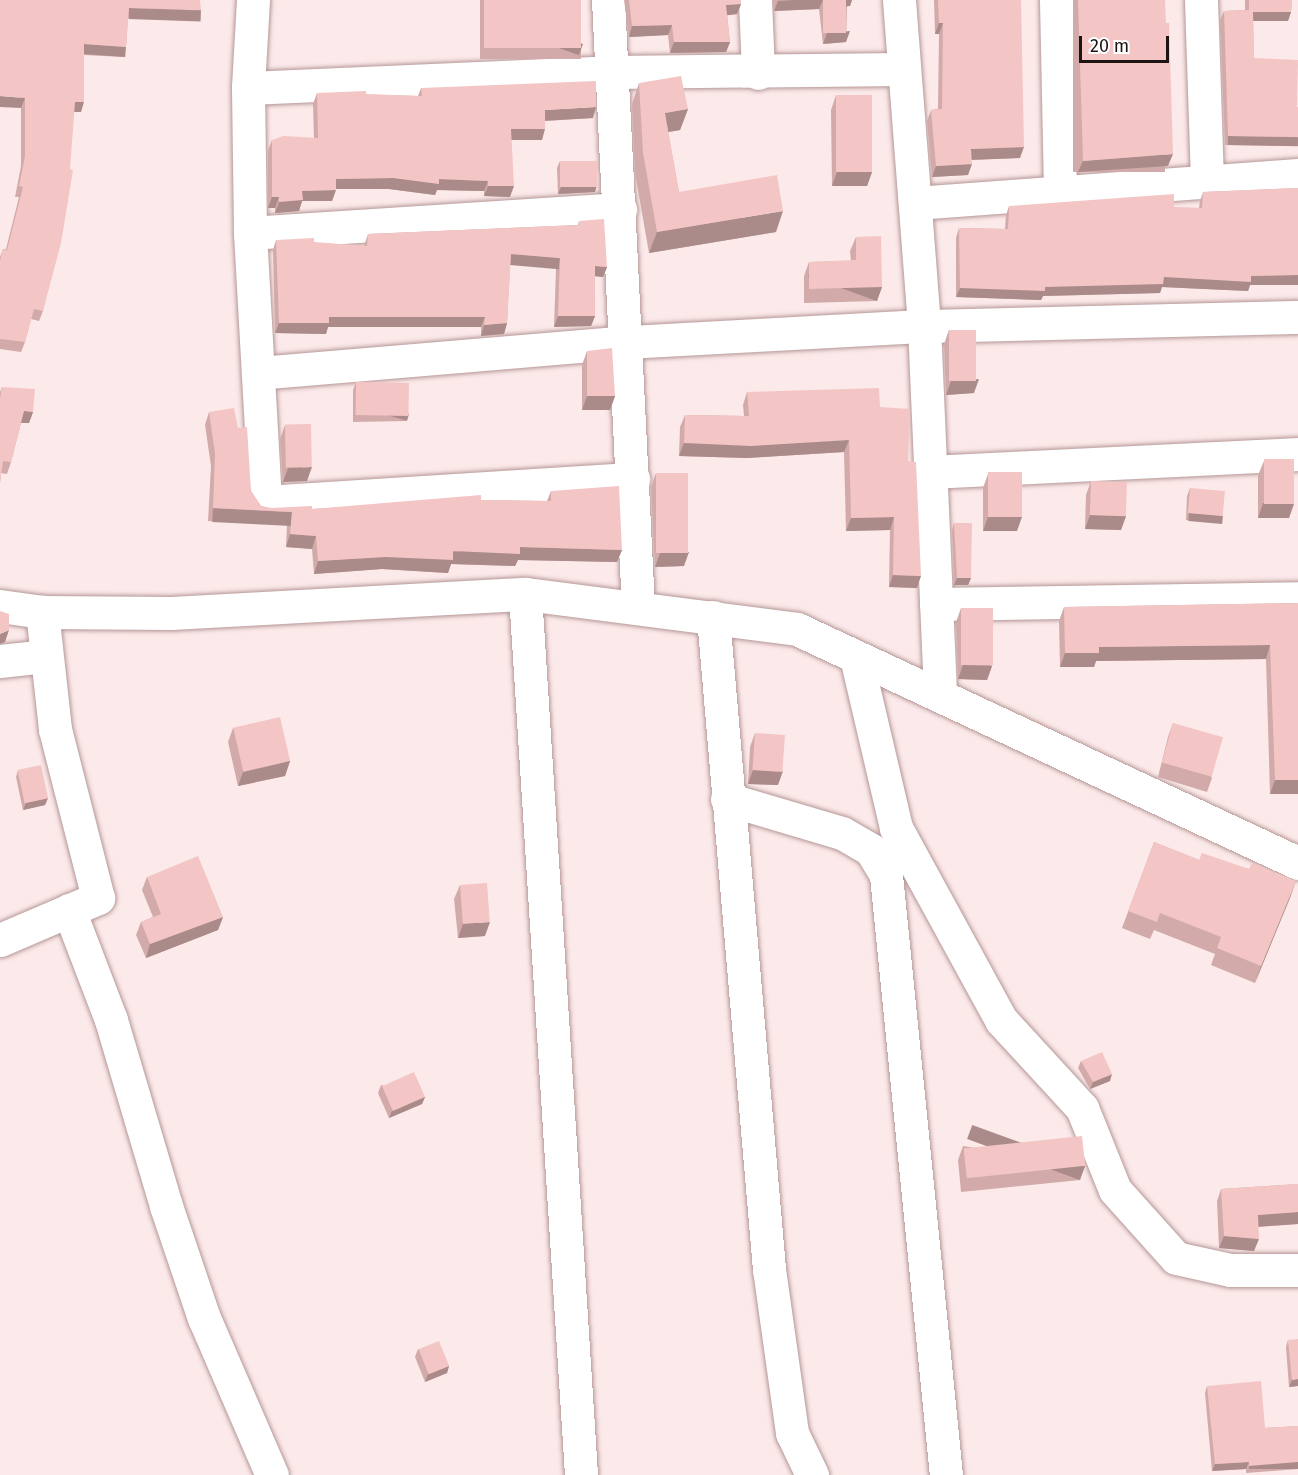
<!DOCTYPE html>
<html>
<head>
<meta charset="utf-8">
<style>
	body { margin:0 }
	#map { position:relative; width:1298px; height:1475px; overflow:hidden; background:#fce9e9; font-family:"Fira Sans",sans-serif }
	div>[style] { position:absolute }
	.roads { filter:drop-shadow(0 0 2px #b59797) drop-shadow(0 0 2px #b59797) }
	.minor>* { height:33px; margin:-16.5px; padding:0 16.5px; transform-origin:16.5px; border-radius:16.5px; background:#fff }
	.wall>* { inset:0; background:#d1aaa9; transform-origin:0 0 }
	.shaded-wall>* { inset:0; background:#aa8b8a; transform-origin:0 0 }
	.building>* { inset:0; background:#f3c6c5; transform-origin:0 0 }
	span { translate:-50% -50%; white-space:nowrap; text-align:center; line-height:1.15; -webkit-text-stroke:5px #fff; paint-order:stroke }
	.scale { position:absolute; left:1079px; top:36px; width:90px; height:27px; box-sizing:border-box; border:3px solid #1d1312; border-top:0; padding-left:8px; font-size:18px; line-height:21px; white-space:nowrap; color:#1d1312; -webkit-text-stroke:4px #fff; paint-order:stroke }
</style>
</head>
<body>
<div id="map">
	<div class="roads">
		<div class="minor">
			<i style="left:253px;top:0;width:88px;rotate:93.3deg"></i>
			<i style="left:248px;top:88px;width:145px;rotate:89.2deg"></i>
			<i style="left:250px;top:233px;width:269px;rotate:86.8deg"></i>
			<i style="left:265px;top:502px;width:369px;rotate:-3.6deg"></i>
			<i style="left:608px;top:0;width:607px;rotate:87.17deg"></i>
			<i style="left:755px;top:0;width:73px;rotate:87.6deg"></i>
			<i style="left:899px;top:0;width:327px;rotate:85.6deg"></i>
			<i style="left:924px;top:326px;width:374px;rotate:-1.4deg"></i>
			<i style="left:1056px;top:0;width:193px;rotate:88.8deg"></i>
			<i style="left:1201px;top:0;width:182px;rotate:88.1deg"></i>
			<i style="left:248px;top:88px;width:363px;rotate:-2.5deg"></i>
			<i style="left:611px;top:72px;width:293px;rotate:-0.6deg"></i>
			<i style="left:915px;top:203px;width:384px;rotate:-4.2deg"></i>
			<i style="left:250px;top:233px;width:371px;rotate:-3.7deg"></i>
			<i style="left:258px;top:373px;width:371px;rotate:-4.8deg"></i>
			<i style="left:628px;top:342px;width:296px;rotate:-3.1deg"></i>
			<i style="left:924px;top:326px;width:370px;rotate:87.5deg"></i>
			<i style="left:930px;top:472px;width:368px;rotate:-2.8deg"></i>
			<i style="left:525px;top:594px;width:883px;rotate:86.36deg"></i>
			<i style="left:936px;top:604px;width:362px;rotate:-0.9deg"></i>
			<i style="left:0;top:606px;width:42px;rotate:8.1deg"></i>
			<i style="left:713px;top:617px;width:654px;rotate:85.09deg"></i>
			<i style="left:769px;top:1269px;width:166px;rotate:82deg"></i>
			<i style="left:792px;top:1433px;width:47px;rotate:64.5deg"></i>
			<i style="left:856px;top:657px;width:176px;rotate:76.8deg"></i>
			<i style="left:896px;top:828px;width:219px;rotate:61.3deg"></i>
			<i style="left:1001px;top:1020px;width:120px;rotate:47.4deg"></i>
			<i style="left:1082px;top:1108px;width:88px;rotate:68.1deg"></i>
			<i style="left:1115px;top:1190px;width:91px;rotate:48.1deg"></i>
			<i style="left:1176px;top:1258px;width:55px;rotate:12.5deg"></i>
			<i style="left:1230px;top:1270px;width:68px"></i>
			<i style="left:0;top:661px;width:45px;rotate:-6.3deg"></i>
			<i style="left:727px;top:799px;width:120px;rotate:16.5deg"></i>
			<i style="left:842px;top:833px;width:34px;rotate:30deg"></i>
			<i style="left:871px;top:850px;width:29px;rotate:59deg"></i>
			<i style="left:886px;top:875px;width:603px;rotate:84.29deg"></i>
			<i style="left:69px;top:910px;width:118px;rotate:69.1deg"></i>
			<i style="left:111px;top:1020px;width:194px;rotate:73.5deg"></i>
			<i style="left:166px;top:1206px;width:118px;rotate:71.3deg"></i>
			<i style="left:204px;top:1318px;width:171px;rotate:66.6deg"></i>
			<i style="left:0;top:940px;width:107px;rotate:-23.2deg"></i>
			<i style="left:98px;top:898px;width:174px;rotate:-104.3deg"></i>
			<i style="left:55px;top:729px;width:118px;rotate:-96.3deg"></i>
			<i style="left:42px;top:612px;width:129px;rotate:0.4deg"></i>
			<i style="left:171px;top:613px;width:355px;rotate:-3.1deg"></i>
			<i style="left:525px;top:594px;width:274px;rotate:7.3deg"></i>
			<i style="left:797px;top:629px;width:553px;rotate:25.04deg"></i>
		</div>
	</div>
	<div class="wall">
		<i style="clip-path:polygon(0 0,201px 10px,198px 20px,128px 18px,126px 47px,123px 57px,84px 55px,81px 112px,74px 112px,43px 311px,39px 321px,31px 319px,25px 342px,21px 352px,0 349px,0 257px,3px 249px,6px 249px,19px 197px,15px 197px,21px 166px,21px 108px)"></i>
		<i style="left:480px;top:0;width:101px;height:59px"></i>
		<i style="clip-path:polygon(624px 0,741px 0,741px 4px,737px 14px,727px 15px,730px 42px,726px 52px,670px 53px,668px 35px,629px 37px)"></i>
		<i style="clip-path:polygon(772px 0,852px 0,850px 6px,847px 6px,846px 42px,823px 44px,819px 9px,774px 11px)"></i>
		<i style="clip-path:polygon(934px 0,1021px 0,1020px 158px,971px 160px,968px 175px,932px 177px,927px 121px,931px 110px,938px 109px,939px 34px,935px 34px)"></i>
		<i style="left:1073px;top:0;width:92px;height:172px"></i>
		<i style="clip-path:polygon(1245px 0,1292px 0,1291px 12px,1288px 21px,1253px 21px,1254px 58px,1297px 107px,1298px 107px,1298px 146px,1225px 145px,1220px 20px,1224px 11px,1245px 10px)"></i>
		<i style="clip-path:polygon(639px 83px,688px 109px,680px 130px,668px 132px,679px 192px,776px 232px,649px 253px,635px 173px,632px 104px)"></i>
		<i style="clip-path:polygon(421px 88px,593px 118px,545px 121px,542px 140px,511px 140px,510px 197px,484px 196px,484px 191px,437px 190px,435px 195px,389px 189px,336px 189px,332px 201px,302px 201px,299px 211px,275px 213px,275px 208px,268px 208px,268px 150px,272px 140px,314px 138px,313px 104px,317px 93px,418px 96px)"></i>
		<i style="clip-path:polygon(836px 95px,872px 172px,867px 186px,832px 186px,831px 110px)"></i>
		<i style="clip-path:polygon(560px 161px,595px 192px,558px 194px,557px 168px)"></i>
		<i style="clip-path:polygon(1298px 188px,1298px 285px,1250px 285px,1248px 291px,1162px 287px,1160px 293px,1043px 296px,1041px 300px,956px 297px,956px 238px,959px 228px,1005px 229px,1006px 215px,1009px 206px,1199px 208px,1200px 201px,1203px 192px)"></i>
		<i style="clip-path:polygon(579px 221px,607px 267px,603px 277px,595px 276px,595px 316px,591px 326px,554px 327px,556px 268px,510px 264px,507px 323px,504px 334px,481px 336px,481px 327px,328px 327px,326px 334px,275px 333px,273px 250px,276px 240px,364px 246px,368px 234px,578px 225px)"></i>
		<i style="clip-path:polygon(856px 237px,882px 287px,877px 301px,804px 303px,804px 276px,809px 262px,851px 261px,850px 251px)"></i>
		<i style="clip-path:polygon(949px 330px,974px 393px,946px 395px,944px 344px)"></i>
		<i style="clip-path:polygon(587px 351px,615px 396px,610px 410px,582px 410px,582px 365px)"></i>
		<i style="clip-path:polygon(356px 382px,407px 421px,353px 422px,353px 390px)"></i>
		<i style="clip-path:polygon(2px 387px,33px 412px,29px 423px,21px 423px,11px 462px,7px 474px,1px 473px,0 483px,0 392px)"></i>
		<i style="clip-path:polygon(747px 392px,880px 407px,908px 461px,917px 588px,889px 587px,890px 530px,846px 531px,844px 452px,747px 458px,679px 456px,680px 427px,685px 415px,744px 416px,743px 405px)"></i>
		<i style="clip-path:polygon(209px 412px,238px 428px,251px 491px,261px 506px,270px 508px,312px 509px,481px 500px,547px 501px,551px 491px,622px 550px,617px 562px,518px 560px,515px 566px,451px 564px,448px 573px,382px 569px,314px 574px,312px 549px,286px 547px,287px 525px,208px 521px,211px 466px,205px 425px)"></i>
		<i style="clip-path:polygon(285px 425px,307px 481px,283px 482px,280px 439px)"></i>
		<i style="clip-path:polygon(1264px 461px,1289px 518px,1258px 518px,1258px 475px)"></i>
		<i style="clip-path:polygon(656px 473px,684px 566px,655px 567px,651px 487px)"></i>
		<i style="clip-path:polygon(988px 474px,1017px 531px,983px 531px,983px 488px)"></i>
		<i style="clip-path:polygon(1091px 481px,1126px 516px,1121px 530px,1085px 529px,1086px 495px)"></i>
		<i style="clip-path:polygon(1190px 488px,1223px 516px,1220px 523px,1186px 520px,1187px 496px)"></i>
		<i style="clip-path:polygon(954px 523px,971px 578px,968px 585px,954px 585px,952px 530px)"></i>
		<i style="clip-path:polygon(1298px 603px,1298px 794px,1270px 794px,1266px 659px,1096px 661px,1094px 667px,1060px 667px,1059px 621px,1064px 607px)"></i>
		<i style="clip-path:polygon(961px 608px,992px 666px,987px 680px,958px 679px,956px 622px)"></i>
		<i style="clip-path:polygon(1173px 723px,1212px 778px,1207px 792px,1158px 777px,1168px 737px)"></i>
		<i style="clip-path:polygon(233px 728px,290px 761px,285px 776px,238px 786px,228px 742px)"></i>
		<i style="clip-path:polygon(755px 733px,778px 785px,748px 784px,750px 747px)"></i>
		<i style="clip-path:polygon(18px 770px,48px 798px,45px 805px,23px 810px,16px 777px)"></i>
		<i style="clip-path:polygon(1154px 842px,1199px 860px,1249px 869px,1296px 881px,1255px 983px,1211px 965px,1215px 954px,1154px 930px,1150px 939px,1122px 928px)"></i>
		<i style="clip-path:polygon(147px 877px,223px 917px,218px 930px,146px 958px,136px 935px,141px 922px,153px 917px,142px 890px)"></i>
		<i style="clip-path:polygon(460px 885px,485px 936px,458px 938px,454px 899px)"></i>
		<i style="clip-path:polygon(1081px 1061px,1110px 1081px,1090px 1089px,1078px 1068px)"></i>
		<i style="clip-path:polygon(381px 1085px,425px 1097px,422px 1104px,389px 1118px,378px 1093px)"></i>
		<i style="clip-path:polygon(963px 1146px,1085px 1166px,1080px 1180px,961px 1192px,958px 1160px)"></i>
		<i style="clip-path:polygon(1298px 1184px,1298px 1224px,1258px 1227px,1254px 1251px,1219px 1248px,1217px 1201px,1221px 1189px)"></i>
		<i style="clip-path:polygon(1288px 1340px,1298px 1386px,1289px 1387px,1286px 1347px)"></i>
		<i style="clip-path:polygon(418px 1349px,449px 1366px,447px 1373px,425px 1382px,415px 1357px)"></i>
		<i style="clip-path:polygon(1207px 1386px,1265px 1428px,1298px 1426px,1298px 1469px,1246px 1473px,1246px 1469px,1212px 1471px,1205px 1393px)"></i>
	</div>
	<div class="shaded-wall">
		<i style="clip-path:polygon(795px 0,823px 0,819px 9px,774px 11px,778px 1px)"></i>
		<i style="clip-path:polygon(844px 0,852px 0,850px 6px,842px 7px)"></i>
		<i style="clip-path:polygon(741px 4px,737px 14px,722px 16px,726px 5px)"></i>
		<i style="left:129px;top:8px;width:72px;height:11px;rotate:2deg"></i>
		<i style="clip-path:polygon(1253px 12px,1291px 12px,1288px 21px,1250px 21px)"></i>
		<i style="clip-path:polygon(939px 23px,943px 23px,939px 34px,935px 34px)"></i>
		<i style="clip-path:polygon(672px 25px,668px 35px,629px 37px,632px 26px)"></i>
		<i style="clip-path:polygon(850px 31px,846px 42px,823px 44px,827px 33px)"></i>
		<i style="clip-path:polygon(674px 42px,730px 42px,726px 52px,670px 53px)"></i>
		<i style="left:84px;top:44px;width:42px;height:10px;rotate:4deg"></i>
		<i style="left:583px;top:44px;width:12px;height:95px;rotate:110deg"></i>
		<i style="clip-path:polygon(0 96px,25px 98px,21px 108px,0 107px)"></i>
		<i style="clip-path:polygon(75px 102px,84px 102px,81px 112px,71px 112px)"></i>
		<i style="clip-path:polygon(596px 107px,593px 118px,541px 121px,545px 110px)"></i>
		<i style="clip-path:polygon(688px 109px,680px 130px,657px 134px,665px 113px)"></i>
		<i style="clip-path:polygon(511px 129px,545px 129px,542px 140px,507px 140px)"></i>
		<i style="left:1228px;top:136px;width:70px;height:9px;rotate:1deg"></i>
		<i style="clip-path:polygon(1024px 147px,1020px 158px,967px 160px,971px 149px)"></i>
		<i style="clip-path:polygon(1173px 154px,1168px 166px,1078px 172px,1083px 161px)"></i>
		<i style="clip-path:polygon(972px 164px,968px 175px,932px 177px,936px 166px)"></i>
		<i style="clip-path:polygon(837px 172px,872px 172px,867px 186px,832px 186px)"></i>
		<i style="clip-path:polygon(393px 178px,439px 179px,488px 181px,484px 191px,437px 190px,435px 195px,389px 189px,332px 189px,336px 179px)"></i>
		<i style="clip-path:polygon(597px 185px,595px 192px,558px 194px,561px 187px)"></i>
		<i style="clip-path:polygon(488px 186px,514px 186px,510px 197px,484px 196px)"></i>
		<i style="clip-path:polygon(336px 190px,332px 201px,302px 201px,299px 211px,275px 213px,279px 202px,302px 191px)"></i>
		<i style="clip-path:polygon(272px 197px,279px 197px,275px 208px,268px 208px)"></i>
		<i style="clip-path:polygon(783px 211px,776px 232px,649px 253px,657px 232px)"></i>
		<i style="left:511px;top:254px;width:49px;height:11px;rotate:5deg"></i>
		<i style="clip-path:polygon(595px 266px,607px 267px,603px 277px,592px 276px)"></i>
		<i style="clip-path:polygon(1298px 275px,1298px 285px,1250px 285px,1248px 291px,1162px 287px,1160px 293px,1043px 296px,1041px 300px,956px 297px,960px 288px,1045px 287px,1164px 277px)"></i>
		<i style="left:882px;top:287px;width:15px;height:73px;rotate:110deg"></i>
		<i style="clip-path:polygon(558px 316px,595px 316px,591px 326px,554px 327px)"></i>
		<i style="clip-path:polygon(329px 317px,485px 317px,481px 327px,328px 327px,326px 334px,275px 333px,279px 323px)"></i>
		<i style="clip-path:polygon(507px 323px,504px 334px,481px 336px,484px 325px)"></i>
		<i style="clip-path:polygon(979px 379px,974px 393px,946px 395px,951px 381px)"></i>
		<i style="clip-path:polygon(587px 396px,615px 396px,610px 410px,582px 410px)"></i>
		<i style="clip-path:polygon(24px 411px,33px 412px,29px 423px,20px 423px)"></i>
		<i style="left:409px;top:414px;width:7px;height:53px;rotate:106deg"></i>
		<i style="clip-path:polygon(849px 440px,844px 452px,747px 458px,679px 456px,684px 443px)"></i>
		<i style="clip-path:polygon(312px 467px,307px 481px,283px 482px,288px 468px)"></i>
		<i style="clip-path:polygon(1263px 503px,1294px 504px,1289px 518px,1258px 518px)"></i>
		<i style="left:213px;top:508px;width:79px;height:14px;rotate:3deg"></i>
		<i style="left:1189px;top:513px;width:34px;height:8px;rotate:5deg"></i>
		<i style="clip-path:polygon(1090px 515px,1126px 516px,1121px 530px,1085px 529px)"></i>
		<i style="clip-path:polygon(894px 517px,890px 530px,846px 531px,851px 518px)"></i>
		<i style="clip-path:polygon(988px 517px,1022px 517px,1017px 531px,983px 531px)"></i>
		<i style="clip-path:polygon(290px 534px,316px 536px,312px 549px,286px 547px)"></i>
		<i style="clip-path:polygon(520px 547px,622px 550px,617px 562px,518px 560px,515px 566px,451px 564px,448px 573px,382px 569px,314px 574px,318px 561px)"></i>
		<i style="clip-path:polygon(689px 552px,684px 566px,655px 567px,660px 553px)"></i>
		<i style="clip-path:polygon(893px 575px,921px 576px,917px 588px,889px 587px)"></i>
		<i style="clip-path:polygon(957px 578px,971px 578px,968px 585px,954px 585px)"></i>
		<i style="clip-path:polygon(9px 630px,5px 642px,0 644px,0 634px)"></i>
		<i style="clip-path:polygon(1270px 645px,1266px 659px,1096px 661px,1094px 667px,1060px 667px,1065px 653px,1099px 647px)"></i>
		<i style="clip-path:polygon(963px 665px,992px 666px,987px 680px,958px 679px)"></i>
		<i style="clip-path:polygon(290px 761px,285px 776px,238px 786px,243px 772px)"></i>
		<i style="clip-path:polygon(753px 770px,783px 771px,778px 785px,748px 784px)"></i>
		<i style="clip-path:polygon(1275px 780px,1298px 780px,1298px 794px,1270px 794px)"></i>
		<i style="clip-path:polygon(48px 798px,45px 805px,23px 810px,26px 803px)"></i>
		<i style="clip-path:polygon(1296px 881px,1290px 898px,1255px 983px,1261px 966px)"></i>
		<i style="clip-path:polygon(223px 917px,218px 930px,146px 958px,150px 944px)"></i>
		<i style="clip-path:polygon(490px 922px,485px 936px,458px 938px,463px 924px)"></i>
		<i style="clip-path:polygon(1112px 1074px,1110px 1081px,1090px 1089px,1093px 1082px)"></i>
		<i style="clip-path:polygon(425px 1097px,422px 1104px,389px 1118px,392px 1111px)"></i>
		<i style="left:1085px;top:1166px;width:15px;height:120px;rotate:110deg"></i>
		<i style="clip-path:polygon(1298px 1212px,1298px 1224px,1253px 1227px,1258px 1215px)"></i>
		<i style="clip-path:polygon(1224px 1236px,1259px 1239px,1254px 1251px,1219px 1248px)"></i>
		<i style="clip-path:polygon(449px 1366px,447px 1373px,425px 1382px,428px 1374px)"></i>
		<i style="clip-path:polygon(1298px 1379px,1298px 1386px,1289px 1387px,1292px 1380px)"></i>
		<i style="clip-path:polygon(1249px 1462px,1246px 1469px,1212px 1471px,1215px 1464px)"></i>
		<i style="left:1298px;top:1462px;width:7px;height:49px;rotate:90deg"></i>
	</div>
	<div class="building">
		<i style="clip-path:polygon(0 0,200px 0,201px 10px,129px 8px,126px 47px,84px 44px,84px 102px,75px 102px,70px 169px,73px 170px,61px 243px,43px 311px,34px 309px,25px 342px,0 339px,0 261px,3px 249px,7px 250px,23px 187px,19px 186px,25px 156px,25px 98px,0 96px)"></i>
		<i style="left:484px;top:0;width:97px;height:48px"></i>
		<i style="clip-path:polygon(629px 0,741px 0,741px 4px,726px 5px,730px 42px,674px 42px,672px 25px,632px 26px)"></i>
		<i style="left:823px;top:0;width:23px;height:33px"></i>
		<i style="clip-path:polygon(938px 0,1021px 0,1024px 147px,971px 149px,972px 164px,936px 166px,931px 110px,942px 109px,943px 23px,939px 23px)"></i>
		<i style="clip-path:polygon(1078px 0,1165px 0,1166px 23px,1169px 23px,1173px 154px,1083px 161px)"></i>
		<i style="clip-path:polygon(1249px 0,1292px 0,1291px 12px,1253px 12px,1254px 58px,1298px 60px,1297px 107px,1298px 107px,1298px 137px,1228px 136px,1224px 11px,1249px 10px)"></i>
		<i style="clip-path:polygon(681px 76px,688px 109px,665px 113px,679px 192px,777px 175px,783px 211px,657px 232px,643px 153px,639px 83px)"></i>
		<i style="clip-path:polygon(596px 81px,596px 107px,545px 110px,545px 129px,511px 129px,514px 186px,488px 186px,488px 181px,439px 179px,439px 184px,393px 178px,336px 179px,336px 190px,302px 191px,303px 200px,279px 202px,279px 197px,272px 197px,272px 140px,283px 136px,318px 138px,317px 93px,366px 91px,366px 94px,422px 96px,421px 88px)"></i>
		<i style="left:836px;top:95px;width:36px;height:77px"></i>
		<i style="left:560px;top:161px;width:37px;height:26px"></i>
		<i style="clip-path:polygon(1298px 188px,1298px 275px,1251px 276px,1251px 282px,1164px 277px,1163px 284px,1045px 287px,1045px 291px,960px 288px,959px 228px,1008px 229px,1009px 206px,1174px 194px,1174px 207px,1202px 208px,1203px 192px)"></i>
		<i style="clip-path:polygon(604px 219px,607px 267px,595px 266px,595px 316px,558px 316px,560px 258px,511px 254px,507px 323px,484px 325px,485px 317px,329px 317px,329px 323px,279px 323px,276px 240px,314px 238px,314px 242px,367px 246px,368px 234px,579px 225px,579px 221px)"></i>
		<i style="clip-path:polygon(881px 236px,882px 287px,809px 289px,809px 262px,856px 260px,856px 237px)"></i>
		<i style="left:949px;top:330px;width:27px;height:51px"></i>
		<i style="clip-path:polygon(612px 348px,615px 396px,587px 396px,587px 351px)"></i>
		<i style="left:356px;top:382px;width:53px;height:33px;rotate:1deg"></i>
		<i style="clip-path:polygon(2px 387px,35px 389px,33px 412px,24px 411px,11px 462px,3px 461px,0 483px,0 398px)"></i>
		<i style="clip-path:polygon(879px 388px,880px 407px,910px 409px,908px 461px,916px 462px,921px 576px,893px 575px,894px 517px,851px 518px,849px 440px,751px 446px,684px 443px,685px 415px,749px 416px,747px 392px)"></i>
		<i style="clip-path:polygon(234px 408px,238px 428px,247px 427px,251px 491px,261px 506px,270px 508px,312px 506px,312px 509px,481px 495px,481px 500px,551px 501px,551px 491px,619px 486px,622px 550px,520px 547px,520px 554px,453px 551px,453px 560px,386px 557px,318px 561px,316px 536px,290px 534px,292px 512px,213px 508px,215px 454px,209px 412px)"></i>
		<i style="left:311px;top:424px;width:43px;height:26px;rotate:89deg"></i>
		<i style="left:1294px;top:459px;width:45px;height:30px;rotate:90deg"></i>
		<i style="left:1022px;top:472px;width:45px;height:34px;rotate:90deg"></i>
		<i style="left:656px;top:473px;width:32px;height:80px"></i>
		<i style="left:1091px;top:481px;width:36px;height:34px;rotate:2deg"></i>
		<i style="left:1190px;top:488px;width:35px;height:25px;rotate:5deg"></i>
		<i style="clip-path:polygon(954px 523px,972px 523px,971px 578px,957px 578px)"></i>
		<i style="clip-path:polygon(1298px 603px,1298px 780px,1275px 780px,1270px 645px,1099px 647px,1099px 653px,1065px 653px,1064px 607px)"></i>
		<i style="left:961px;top:608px;width:32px;height:57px"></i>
		<i style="clip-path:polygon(0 611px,9px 614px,9px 630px,0 634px)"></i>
		<i style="left:280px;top:717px;width:45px;height:48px;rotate:77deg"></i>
		<i style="left:1173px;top:723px;width:52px;height:41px;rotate:16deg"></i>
		<i style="left:755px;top:733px;width:30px;height:37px;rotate:4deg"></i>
		<i style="left:41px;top:765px;width:34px;height:24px;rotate:78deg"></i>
		<i style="clip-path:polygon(1154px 842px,1199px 860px,1202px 853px,1249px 869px,1252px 863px,1296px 881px,1261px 966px,1217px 948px,1221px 937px,1160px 913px,1157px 922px,1128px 911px)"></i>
		<i style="clip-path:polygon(198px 856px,223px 917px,150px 944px,141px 922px,161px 914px,147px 877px)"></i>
		<i style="left:487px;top:883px;width:39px;height:27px;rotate:86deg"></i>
		<i style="clip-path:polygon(1102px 1052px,1112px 1074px,1093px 1082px,1081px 1061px)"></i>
		<i style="left:414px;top:1072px;width:27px;height:35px;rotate:66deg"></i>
		<i style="left:1082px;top:1136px;width:30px;height:119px;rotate:84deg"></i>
		<i style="clip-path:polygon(1298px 1184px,1298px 1212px,1258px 1215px,1259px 1239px,1224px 1236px,1221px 1189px)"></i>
		<i style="clip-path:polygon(1298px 1339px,1298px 1379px,1292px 1380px,1288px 1340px)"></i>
		<i style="left:439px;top:1341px;width:27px;height:22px;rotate:68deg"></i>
		<i style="clip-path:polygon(1261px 1381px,1265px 1428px,1298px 1426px,1298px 1462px,1249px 1466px,1249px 1462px,1215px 1464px,1207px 1386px)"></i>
	</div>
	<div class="scale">20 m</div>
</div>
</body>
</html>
